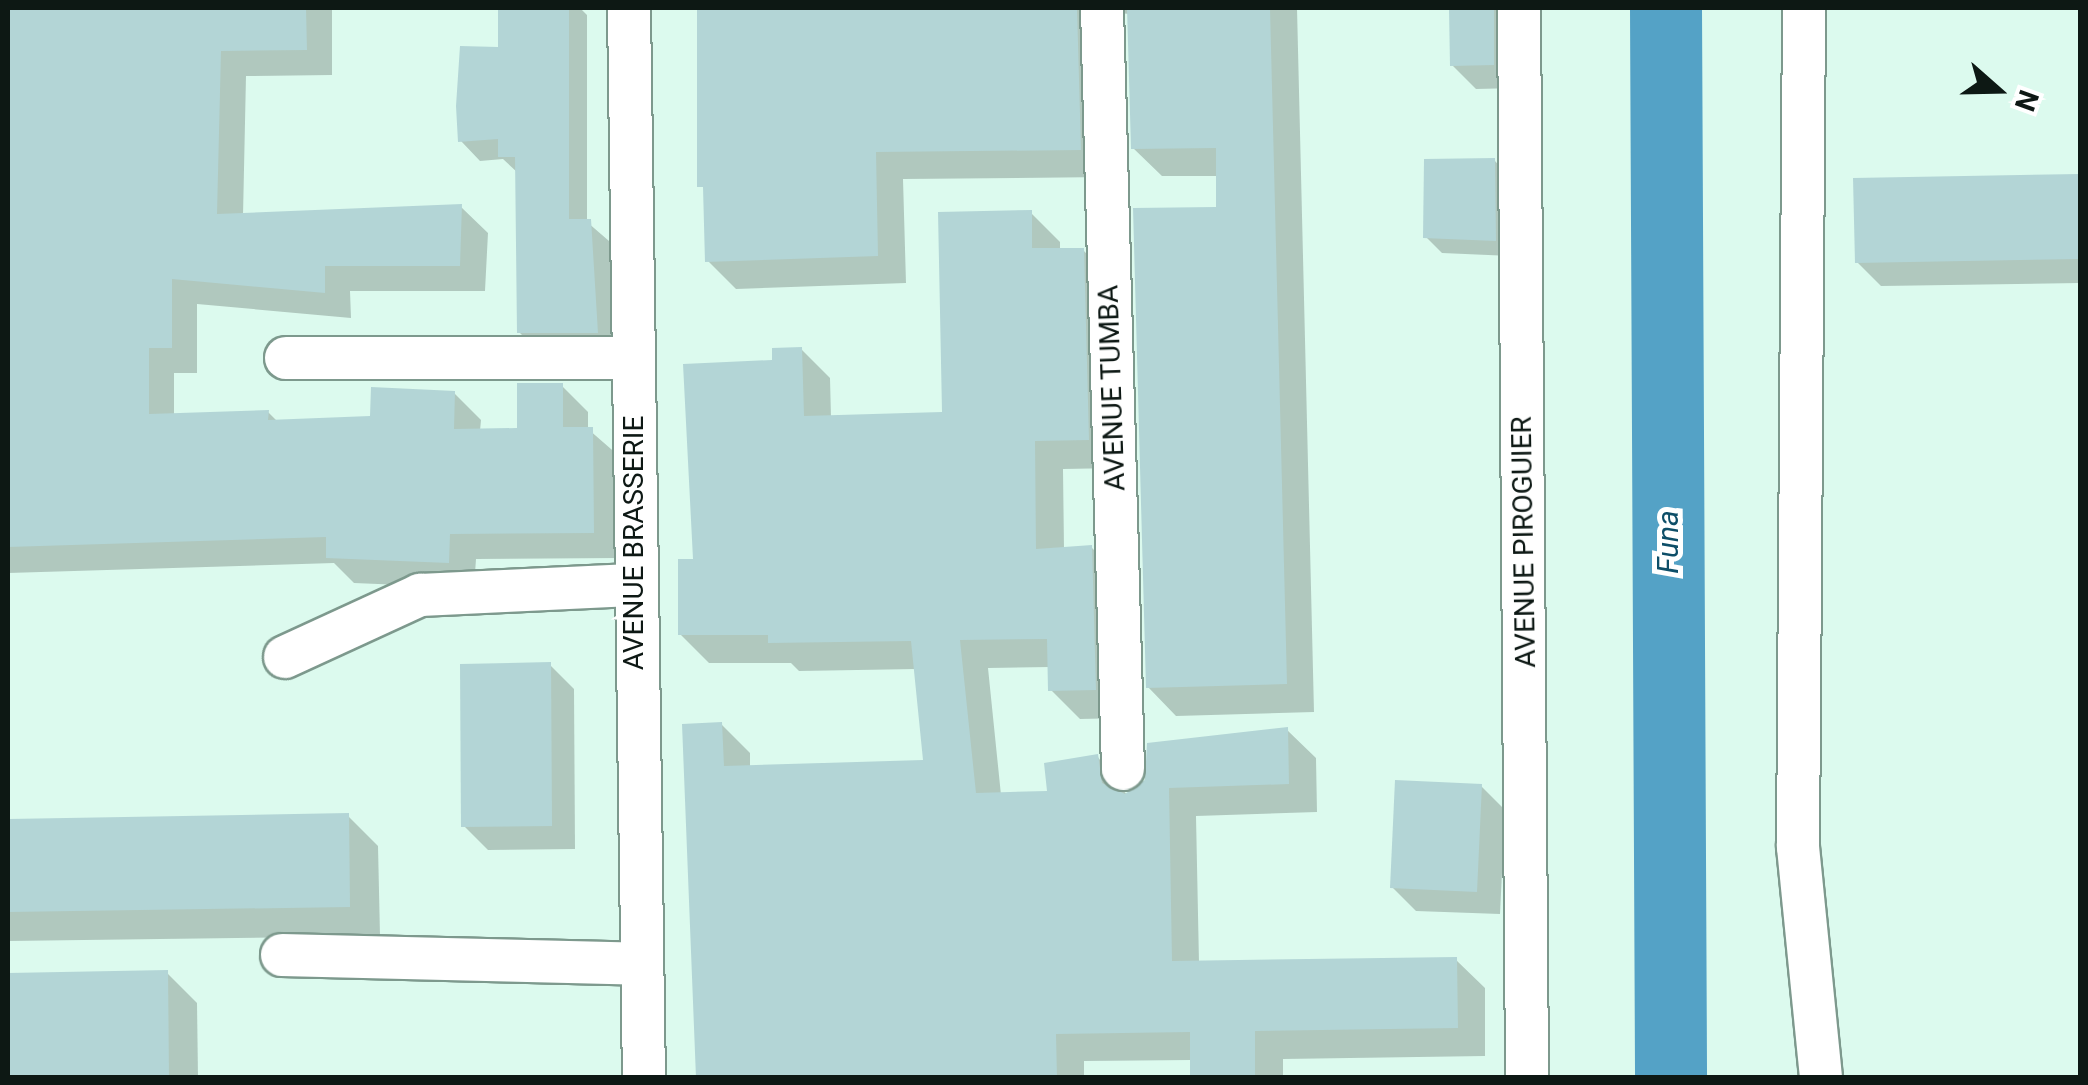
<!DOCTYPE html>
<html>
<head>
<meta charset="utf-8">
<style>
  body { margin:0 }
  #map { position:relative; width:2088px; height:1085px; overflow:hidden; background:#dcfaee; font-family:Roboto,sans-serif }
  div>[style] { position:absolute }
  .shadow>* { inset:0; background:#0003 }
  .river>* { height:72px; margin:-36px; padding:0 36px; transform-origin:36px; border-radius:36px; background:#54a2c6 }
  .building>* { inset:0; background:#b3d5d6 }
  .roads { filter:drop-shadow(2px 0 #7d998d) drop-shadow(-2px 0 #7d998d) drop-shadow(0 2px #7d998d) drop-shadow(0 -2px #7d998d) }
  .minor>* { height:42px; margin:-21px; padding:0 21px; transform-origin:21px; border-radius:21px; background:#fff }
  span { translate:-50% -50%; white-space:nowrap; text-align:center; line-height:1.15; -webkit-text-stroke:10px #fff; paint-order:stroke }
  .street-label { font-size:28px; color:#0d1814 }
  .water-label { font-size:30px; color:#0d4e68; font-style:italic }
  .frame { position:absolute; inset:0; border:10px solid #0d1814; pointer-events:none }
  .north { position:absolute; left:1948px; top:40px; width:100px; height:100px; -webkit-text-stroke:8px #fff; paint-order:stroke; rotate:110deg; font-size:28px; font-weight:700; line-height:40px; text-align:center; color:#0d1814 }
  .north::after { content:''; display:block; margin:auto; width:35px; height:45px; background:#0d1814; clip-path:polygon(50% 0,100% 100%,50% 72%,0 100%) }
</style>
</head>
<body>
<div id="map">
  <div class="shadow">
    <i style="clip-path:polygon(8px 8px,41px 8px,51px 104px,63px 103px,66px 8px,332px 8px,332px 75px,246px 76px,243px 216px,461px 207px,488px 233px,485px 291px,350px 291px,351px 318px,197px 304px,197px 373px,174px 373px,174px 415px,268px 412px,278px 422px,372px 418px,454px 393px,481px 420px,480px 431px,520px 430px,562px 386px,588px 412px,588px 429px,619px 456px,619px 558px,476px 559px,474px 588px,354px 583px,334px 563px,8px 573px)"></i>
    <i style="clip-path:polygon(501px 8px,580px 8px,587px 15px,587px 222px,609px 241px,616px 351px,538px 351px,519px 332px,518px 173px,503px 159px,480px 161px,461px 141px,501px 50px)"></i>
    <i style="clip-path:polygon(699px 8px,1297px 8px,1314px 712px,1176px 716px,1148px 687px,1219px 209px,1219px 176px,1162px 176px,1133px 148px,1130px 14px,1118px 13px,1108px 177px,903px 179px,906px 283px,736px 289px,708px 261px)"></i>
    <i style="clip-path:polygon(1452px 8px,1519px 8px,1517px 88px,1476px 89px,1452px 65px)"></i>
    <i style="clip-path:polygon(1494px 160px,1510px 177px,1511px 256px,1442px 253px,1426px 237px)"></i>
    <i style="clip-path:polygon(2080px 176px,2080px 283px,1881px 286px,1857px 262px,1856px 180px)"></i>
    <i style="clip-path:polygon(1031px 213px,1060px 242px,1060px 250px,1083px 250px,1111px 279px,1117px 468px,1063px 469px,1064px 549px,1091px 547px,1120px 576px,1124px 718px,1080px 719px,1051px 690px,1050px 667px,988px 668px,1001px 795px,1050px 794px,1097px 756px,1127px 795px,1287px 730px,1316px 758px,1317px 812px,1196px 816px,1199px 963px,1456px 960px,1485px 988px,1485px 1056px,1283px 1059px,1283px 1078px,1192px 1078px,1192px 1060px,1084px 1061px,1084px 1078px,697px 1078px,721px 724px,750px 753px,750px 768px,926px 763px,916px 669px,799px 671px,791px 663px,709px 663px,680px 634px,695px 561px,775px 362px,802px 350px,830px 378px,831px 418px,945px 415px)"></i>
    <i style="clip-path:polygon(550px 665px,574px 689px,575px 849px,488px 850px,464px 826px)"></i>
    <i style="clip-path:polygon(1481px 786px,1505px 810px,1500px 914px,1416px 911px,1392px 887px)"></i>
    <i style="clip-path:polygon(348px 816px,378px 846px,380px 936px,8px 941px,8px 821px)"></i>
    <i style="clip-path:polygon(167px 973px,197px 1003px,198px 1078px,8px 1078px,8px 976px)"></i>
  </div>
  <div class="river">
    <i style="left:1666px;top:8px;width:1070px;rotate:89.73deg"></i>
  </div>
  <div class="building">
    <i style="clip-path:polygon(8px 8px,306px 8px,307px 50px,221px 51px,217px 214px,462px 204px,460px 266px,325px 266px,325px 293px,172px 279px,172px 348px,149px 348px,149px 414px,269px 410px,268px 420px,370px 416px,371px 387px,455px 391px,454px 429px,517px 428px,517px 383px,563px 383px,563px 427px,593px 427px,594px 533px,450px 534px,449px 563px,326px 558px,326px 537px,8px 547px)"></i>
    <i style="clip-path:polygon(498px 8px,569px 8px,569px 219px,591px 219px,598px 333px,517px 333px,515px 157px,498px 157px,498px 139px,458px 142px,456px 106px,460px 46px,498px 47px)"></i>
    <i style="clip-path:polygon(697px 8px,1077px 8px,1081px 150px,876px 152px,878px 256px,705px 262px,703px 187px,697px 187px)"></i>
    <i style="clip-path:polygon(1127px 8px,1270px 8px,1287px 684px,1146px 688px,1133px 208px,1216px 207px,1216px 148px,1131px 149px)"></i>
    <i style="clip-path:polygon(1449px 8px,1494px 8px,1494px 65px,1450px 66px)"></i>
    <i style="clip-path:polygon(1495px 158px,1496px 241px,1423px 238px,1424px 159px)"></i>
    <i style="clip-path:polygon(2080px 174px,2080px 259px,1855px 263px,1853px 178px)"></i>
    <i style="clip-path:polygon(1032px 210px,1032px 248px,1084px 248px,1089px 440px,1035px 441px,1036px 549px,1092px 545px,1096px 690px,1048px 691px,1047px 639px,960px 640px,976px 793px,1047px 791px,1044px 763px,1098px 754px,1102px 783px,1125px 794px,1145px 780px,1147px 743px,1288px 727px,1289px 784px,1169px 788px,1172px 961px,1457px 957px,1458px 1028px,1255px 1031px,1255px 1078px,1190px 1078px,1190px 1032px,1056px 1034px,1057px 1078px,696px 1078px,682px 724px,722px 722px,724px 766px,923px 760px,911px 641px,768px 643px,768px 635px,678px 635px,678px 559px,693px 559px,683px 364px,772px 360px,772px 348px,802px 347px,804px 416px,942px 412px,938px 212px)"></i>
    <i style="clip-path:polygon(551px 662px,552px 826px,461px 827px,460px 664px)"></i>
    <i style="clip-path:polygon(1395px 780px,1482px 784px,1477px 892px,1390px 888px)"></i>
    <i style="clip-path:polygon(349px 813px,350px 907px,8px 912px,8px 819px)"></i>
    <i style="clip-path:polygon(168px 970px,169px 1078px,8px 1078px,8px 973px)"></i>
  </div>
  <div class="roads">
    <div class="minor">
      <i style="left:629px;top:8px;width:1070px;rotate:89.2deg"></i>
      <i style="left:1102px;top:8px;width:761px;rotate:88.42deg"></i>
      <i style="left:1519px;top:8px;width:1070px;rotate:89.57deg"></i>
      <i style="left:1804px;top:8px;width:839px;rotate:90.41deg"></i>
      <i style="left:1798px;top:847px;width:232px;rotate:84.3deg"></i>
      <i style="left:286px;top:358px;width:347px"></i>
      <i style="left:285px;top:657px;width:149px;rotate:-24.7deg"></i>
      <i style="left:420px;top:595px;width:212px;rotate:-2.7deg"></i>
      <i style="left:282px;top:955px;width:358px;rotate:1.4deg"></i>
    </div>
  </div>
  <div class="street-label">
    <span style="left:1112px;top:388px;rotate:-92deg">AVENUE TUMBA</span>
    <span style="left:1524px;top:542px;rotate:-91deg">AVENUE PIROGUIER</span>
    <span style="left:634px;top:543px;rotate:-90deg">AVENUE BRASSERIE</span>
  </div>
  <div class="water-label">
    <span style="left:1668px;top:542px;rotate:-90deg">Funa</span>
  </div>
  <div class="frame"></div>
  <div class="north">N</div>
</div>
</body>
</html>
